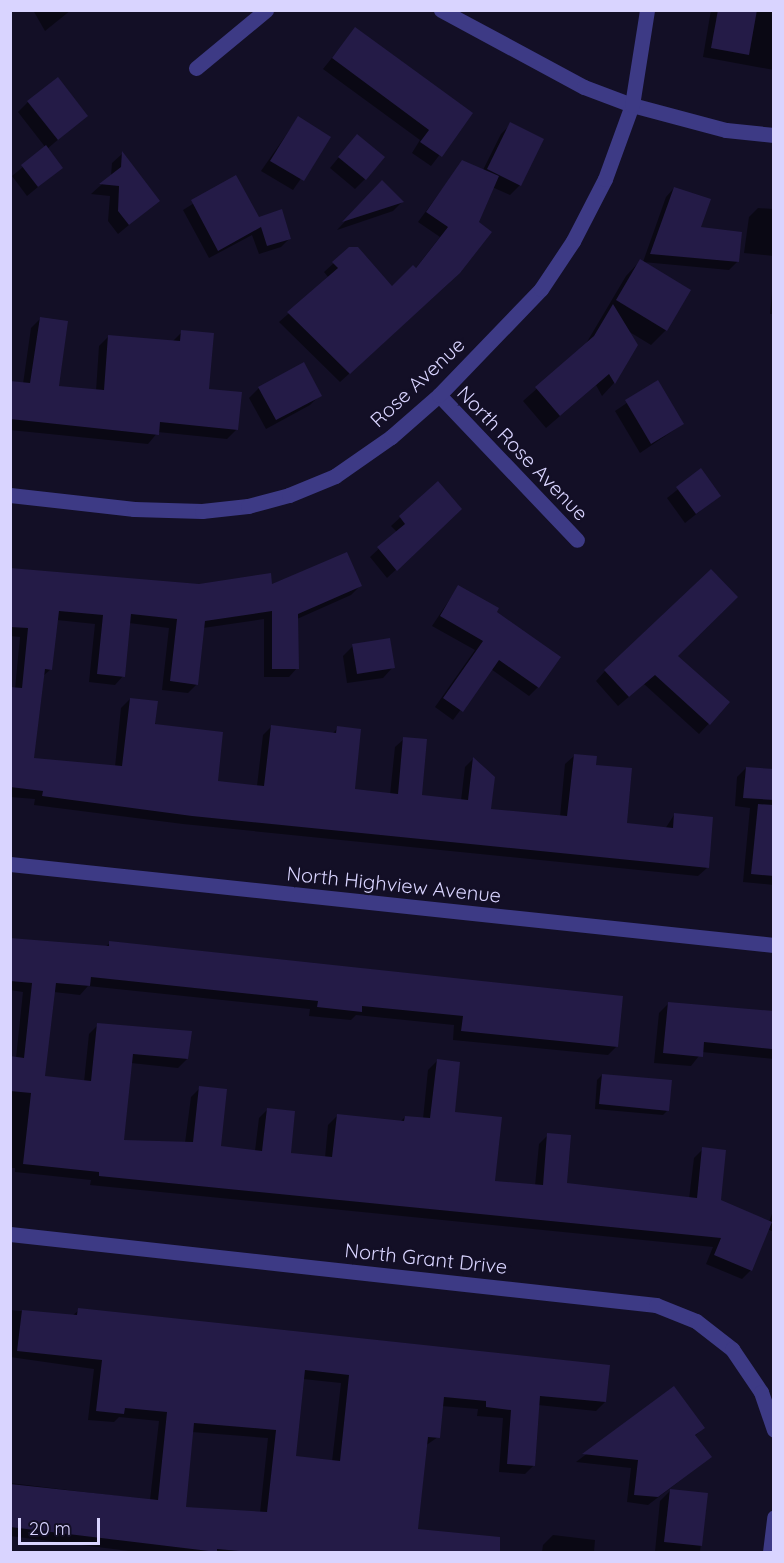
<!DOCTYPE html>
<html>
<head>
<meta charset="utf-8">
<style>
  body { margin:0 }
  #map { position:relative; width:784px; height:1563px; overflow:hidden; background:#130f26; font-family:Quicksand,sans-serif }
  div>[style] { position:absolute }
  .shadow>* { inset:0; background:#0007 }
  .building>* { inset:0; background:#241b47 }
  .minor>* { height:15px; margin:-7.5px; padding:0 7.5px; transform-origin:7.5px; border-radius:7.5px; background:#3d3a85 }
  span { translate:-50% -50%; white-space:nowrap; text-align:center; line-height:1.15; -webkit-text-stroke:4.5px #130f26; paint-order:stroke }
  .street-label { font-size:20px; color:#d9d4ff }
  .frame { position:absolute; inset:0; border:12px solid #d9d4ff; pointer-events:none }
  .scale { position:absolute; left:18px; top:1518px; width:82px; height:27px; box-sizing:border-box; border:3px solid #d9d4ff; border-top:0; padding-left:8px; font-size:18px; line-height:21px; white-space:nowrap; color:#d9d4ff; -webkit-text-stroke:4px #130f26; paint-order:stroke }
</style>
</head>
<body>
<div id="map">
  <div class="shadow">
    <i style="clip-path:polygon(33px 10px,71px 10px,45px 31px)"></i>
    <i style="clip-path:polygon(711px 10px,774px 10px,774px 70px,703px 57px)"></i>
    <i style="clip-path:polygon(355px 29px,471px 114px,431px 166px,412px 153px,420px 140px,323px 69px)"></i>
    <i style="clip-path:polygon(28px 102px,86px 116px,47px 149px,61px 168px,27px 196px,12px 176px,46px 148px,18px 112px)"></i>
    <i style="clip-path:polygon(298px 118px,329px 138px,293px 190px,261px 171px)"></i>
    <i style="clip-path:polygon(511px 124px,520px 185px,510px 195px,492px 187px,449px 283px,340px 382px,279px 322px,329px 278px,324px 272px,334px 263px,392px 288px,415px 269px,440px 237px,418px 222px,463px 161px,483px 170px,501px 134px)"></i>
    <i style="clip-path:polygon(348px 146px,365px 179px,355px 189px,330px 168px)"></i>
    <i style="clip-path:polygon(122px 154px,158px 201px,118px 234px,108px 221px,110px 196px,91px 194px,111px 176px,112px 163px)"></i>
    <i style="clip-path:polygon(236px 177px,258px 218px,290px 238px,281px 247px,259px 254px,252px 235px,209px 258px,183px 210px)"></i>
    <i style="clip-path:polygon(382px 182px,402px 202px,393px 211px,337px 230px)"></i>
    <i style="clip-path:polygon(674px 188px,699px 229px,738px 261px,729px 270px,643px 262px,666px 197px)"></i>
    <i style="clip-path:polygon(758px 208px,774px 209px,774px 256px,744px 253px,749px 217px)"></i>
    <i style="clip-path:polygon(640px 261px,666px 330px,651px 345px,628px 331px,636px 345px,614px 383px,602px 396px,596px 385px,546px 428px,523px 401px,584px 347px,626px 276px)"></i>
    <i style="clip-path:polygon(774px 271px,774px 314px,770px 314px)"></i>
    <i style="clip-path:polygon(41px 318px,57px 387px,96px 391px,99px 346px,109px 336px,172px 342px,182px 332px,207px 390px,237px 429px,227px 439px,158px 432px,148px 444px,10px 430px,10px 383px,23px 384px,31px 328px)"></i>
    <i style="clip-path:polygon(658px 382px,683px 424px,640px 453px,615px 411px)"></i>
    <i style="clip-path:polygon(259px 388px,320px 395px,310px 405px,266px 429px,249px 398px)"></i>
    <i style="clip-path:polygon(701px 471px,719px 496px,685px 523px,667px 498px)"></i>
    <i style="clip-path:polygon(438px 483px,452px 517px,387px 578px,370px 557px,397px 532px,391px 526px)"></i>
    <i style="clip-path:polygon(10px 569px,199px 585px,360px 586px,351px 595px,297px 619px,297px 668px,289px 677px,264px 677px,264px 619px,203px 628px,197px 684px,188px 693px,162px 690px,169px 628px,129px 623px,123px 676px,115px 685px,89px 682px,95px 624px,57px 620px,51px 669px,42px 677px,32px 759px,115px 767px,121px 708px,130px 699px,216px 782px,257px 786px,263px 735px,272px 726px,332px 734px,338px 728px,354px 791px,390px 795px,395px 747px,404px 739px,420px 797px,461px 801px,465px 767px,473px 759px,490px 810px,560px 817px,565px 764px,574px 756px,595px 766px,625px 825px,665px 829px,674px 815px,707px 868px,698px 876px,183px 824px,34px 805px,35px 799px,10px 797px,10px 690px,15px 689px,20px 637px,10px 636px)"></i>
    <i style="clip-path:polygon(458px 587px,495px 612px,538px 687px,529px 696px,491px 669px,453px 720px,435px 707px,475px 650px,432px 626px)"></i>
    <i style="clip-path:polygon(353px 646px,393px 667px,383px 678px,347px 683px,343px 656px)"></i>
    <i style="clip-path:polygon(676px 656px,728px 703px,699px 734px,644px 684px,618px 706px,596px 681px,605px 671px)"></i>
    <i style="clip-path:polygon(746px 768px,774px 771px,774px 885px,743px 882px,750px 808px,735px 806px,737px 777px)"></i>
    <i style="clip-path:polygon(10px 940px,105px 947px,110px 943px,617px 1046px,608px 1055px,453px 1040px,454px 1025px,356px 1015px,351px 1020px,309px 1016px,310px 1009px,88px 986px,80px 995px,54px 992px,43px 1078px,84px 1082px,89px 1034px,98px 1025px,187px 1059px,178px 1068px,131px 1063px,122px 1141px,185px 1143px,191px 1097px,200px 1088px,220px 1148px,255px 1151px,259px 1118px,268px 1109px,289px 1154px,325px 1158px,328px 1125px,337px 1116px,400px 1122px,405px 1117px,423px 1119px,428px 1070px,437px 1061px,453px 1113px,493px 1182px,535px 1186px,539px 1144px,548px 1135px,565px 1184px,689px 1199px,694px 1158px,703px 1149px,719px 1201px,769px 1222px,774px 1208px,774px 1232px,767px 1229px,751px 1270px,742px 1279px,706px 1264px,713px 1247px,90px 1185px,91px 1180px,15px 1172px,15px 1168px,10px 1168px,10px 1058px,16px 1058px,23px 992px,10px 990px)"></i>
    <i style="clip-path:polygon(669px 1003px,774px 1013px,774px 1059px,702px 1052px,691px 1066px,654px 1063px,659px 1013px)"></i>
    <i style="clip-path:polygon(602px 1075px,667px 1111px,663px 1115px,595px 1109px,597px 1080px)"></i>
    <i style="clip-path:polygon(evenodd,10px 1310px,72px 1316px,79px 1310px,605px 1402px,596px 1411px,538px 1405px,534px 1465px,525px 1474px,499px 1472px,503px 1418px,477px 1416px,478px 1409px,441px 1406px,438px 1437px,425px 1446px,416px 1530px,499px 1539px,497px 1552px,137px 1552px,10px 1536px,10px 1483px,150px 1500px,159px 1421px,119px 1417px,114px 1422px,88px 1420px,94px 1369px,10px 1357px,10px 1310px,303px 1379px,341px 1383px,332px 1462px,294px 1457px,303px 1379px,10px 1310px,192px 1432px,268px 1438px,260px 1513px,184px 1508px,192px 1432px)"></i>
    <i style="clip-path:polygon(673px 1388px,703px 1428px,695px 1436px,702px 1464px,648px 1505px,627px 1502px,631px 1468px,576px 1462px)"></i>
    <i style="clip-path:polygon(671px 1490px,706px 1495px,700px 1552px,655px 1552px,660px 1501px)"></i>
    <i style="clip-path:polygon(553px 1535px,595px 1540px,594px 1552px,542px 1552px,543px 1545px)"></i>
  </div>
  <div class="building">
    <i style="clip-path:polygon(718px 10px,757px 10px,749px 55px,711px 48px)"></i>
    <i style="clip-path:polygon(355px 27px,473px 113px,442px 157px,420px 142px,429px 130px,332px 58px)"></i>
    <i style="clip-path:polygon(58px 77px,88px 116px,58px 140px,27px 101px)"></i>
    <i style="clip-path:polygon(298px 116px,331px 137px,304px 181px,270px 161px)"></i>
    <i style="clip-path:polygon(510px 122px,544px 139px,521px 186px,487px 169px)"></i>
    <i style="clip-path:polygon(357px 134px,385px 157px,366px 180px,338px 157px)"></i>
    <i style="clip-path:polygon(46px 145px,63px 168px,38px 187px,21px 165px)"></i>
    <i style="clip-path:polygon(122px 151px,160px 201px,129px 225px,118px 211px,119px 186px,99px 184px,121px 167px)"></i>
    <i style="clip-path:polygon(462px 160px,499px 176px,479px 222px,492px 232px,460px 273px,350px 374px,287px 312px,338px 268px,332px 262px,349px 247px,358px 247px,392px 286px,413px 265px,416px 268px,448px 227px,426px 212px)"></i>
    <i style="clip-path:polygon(236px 175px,259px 217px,282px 209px,291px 239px,267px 246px,261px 227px,218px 251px,191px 200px)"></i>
    <i style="clip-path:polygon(382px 180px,404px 202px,342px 222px)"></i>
    <i style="clip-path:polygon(674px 187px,711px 199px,701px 227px,742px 232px,739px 262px,650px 254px)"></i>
    <i style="clip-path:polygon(640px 259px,691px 290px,667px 331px,616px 300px)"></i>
    <i style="clip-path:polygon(613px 304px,638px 345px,615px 384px,609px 374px,560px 416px,535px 387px,594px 336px)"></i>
    <i style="clip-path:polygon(40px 317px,68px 321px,59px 386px,104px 390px,108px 335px,180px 341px,181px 330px,214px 333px,209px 389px,242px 392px,238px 430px,160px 422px,159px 435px,10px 419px,10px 381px,30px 383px)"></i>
    <i style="clip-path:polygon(304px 362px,322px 396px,276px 420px,258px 387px)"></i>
    <i style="clip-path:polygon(658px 380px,684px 424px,651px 444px,625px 400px)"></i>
    <i style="clip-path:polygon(701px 468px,721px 496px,696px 514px,676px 487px)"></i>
    <i style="clip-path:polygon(438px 481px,462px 509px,397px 571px,377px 547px,405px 524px,399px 516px)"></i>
    <i style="clip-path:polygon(347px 552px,362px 586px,298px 614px,299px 669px,272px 669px,272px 611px,205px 621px,198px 685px,170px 681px,177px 619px,131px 614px,125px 677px,97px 674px,103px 615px,59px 611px,52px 670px,45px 669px,34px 758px,122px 766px,130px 698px,158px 701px,155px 724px,223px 732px,218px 781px,264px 786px,271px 725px,336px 733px,337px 726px,361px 729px,355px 789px,398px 794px,403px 737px,427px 739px,422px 795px,468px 800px,473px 757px,495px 777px,491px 809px,567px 816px,574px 754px,597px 756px,596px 765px,632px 768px,627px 823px,673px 828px,674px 813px,713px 817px,709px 868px,192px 816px,42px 796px,43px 791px,10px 787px,10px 687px,22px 688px,28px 628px,10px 627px,10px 568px,199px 584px,271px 573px,272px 584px)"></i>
    <i style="clip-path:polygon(711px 569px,738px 597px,678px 656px,730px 702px,710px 725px,655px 675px,629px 697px,604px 670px)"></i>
    <i style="clip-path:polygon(458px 585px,499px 608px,497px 612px,561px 657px,539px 688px,499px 660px,463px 712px,443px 698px,483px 641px,440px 616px)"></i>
    <i style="clip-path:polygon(390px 638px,395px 668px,357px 674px,352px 644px)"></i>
    <i style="clip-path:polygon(746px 767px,774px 769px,774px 800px,743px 798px)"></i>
    <i style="clip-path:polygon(758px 804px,774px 805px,774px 876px,751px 874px)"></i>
    <i style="clip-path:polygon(10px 938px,109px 946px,109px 941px,623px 996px,618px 1047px,461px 1031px,463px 1016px,362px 1006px,362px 1012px,317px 1007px,318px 1001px,91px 977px,90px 986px,56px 983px,45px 1076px,91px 1081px,97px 1023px,192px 1031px,188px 1059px,133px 1054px,124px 1140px,193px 1142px,199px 1086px,227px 1089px,221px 1146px,262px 1151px,267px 1108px,295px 1111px,291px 1153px,332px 1157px,337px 1114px,404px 1121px,405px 1116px,430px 1118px,437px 1059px,460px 1062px,455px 1112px,502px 1117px,495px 1181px,543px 1185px,547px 1133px,571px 1135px,567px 1183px,697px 1198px,702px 1147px,726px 1150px,721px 1200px,772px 1222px,752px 1271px,714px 1255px,721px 1238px,99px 1176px,99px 1172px,23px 1164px,31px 1093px,10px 1091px,10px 1056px,24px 1058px,32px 983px,10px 981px)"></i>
    <i style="clip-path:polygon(668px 1002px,774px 1011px,772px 1049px,704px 1042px,703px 1057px,663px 1053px)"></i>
    <i style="clip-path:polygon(602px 1074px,672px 1080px,669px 1111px,599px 1104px)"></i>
    <i style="clip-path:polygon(evenodd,78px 1308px,610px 1365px,606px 1402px,540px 1396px,535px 1466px,507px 1464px,511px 1410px,486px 1407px,486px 1401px,444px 1397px,440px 1438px,428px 1437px,418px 1529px,500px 1537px,500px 1552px,250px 1552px,217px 1549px,217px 1552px,10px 1527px,10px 1484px,158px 1500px,167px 1412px,125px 1408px,124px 1414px,96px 1411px,102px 1360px,17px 1351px,22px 1310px,77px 1315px,78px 1308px,305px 1370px,349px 1375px,340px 1461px,296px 1456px,305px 1370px,78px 1308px,194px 1423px,276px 1430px,267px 1512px,186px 1507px,194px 1423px)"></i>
    <i style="clip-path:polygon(674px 1386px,705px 1428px,695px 1435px,712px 1457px,658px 1497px,634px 1495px,638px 1460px,582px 1454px)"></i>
    <i style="clip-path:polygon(670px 1489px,708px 1493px,702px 1546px,664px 1542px)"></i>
  </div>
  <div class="minor">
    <i style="left:441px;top:10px;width:162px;rotate:28.3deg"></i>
    <i style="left:584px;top:87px;width:51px;rotate:20.6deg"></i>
    <i style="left:632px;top:105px;width:97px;rotate:14.9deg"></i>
    <i style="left:726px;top:130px;width:48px;rotate:5.9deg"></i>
    <i style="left:196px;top:68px;width:91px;rotate:-39.6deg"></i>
    <i style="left:439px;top:395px;width:200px;rotate:46.4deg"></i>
    <i style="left:10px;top:495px;width:125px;rotate:6.4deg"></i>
    <i style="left:134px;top:509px;width:68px;rotate:1.7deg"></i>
    <i style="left:202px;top:511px;width:46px;rotate:-6.2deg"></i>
    <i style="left:248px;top:506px;width:42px;rotate:-15deg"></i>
    <i style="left:289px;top:495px;width:50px;rotate:-22.4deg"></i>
    <i style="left:335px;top:476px;width:68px;rotate:-34.9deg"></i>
    <i style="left:391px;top:437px;width:64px;rotate:-41.2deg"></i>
    <i style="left:439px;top:395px;width:147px;rotate:-46.1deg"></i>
    <i style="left:541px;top:289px;width:58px;rotate:-56.3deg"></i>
    <i style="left:573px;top:241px;width:70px;rotate:-62.7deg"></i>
    <i style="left:605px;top:179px;width:79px;rotate:-70deg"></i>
    <i style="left:632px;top:105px;width:96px;rotate:-81deg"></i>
    <i style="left:10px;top:864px;width:768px;rotate:6.05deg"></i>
    <i style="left:10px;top:1234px;width:650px;rotate:6.27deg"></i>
    <i style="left:656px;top:1305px;width:43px;rotate:21.8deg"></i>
    <i style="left:696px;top:1321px;width:46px;rotate:37.9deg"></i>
    <i style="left:732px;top:1349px;width:52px;rotate:56deg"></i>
    <i style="left:761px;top:1392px;width:40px;rotate:71.1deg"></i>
    <i style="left:770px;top:1552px;width:35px;rotate:-83deg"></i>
  </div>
  <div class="street-label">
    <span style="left:417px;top:382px;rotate:-43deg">Rose Avenue</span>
    <span style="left:523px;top:453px;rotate:46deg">North Rose Avenue</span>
    <span style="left:394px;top:884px;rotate:6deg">North Highview Avenue</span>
    <span style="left:426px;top:1258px;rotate:6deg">North Grant Drive</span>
  </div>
  <div class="frame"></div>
  <div class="scale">20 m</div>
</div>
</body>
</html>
